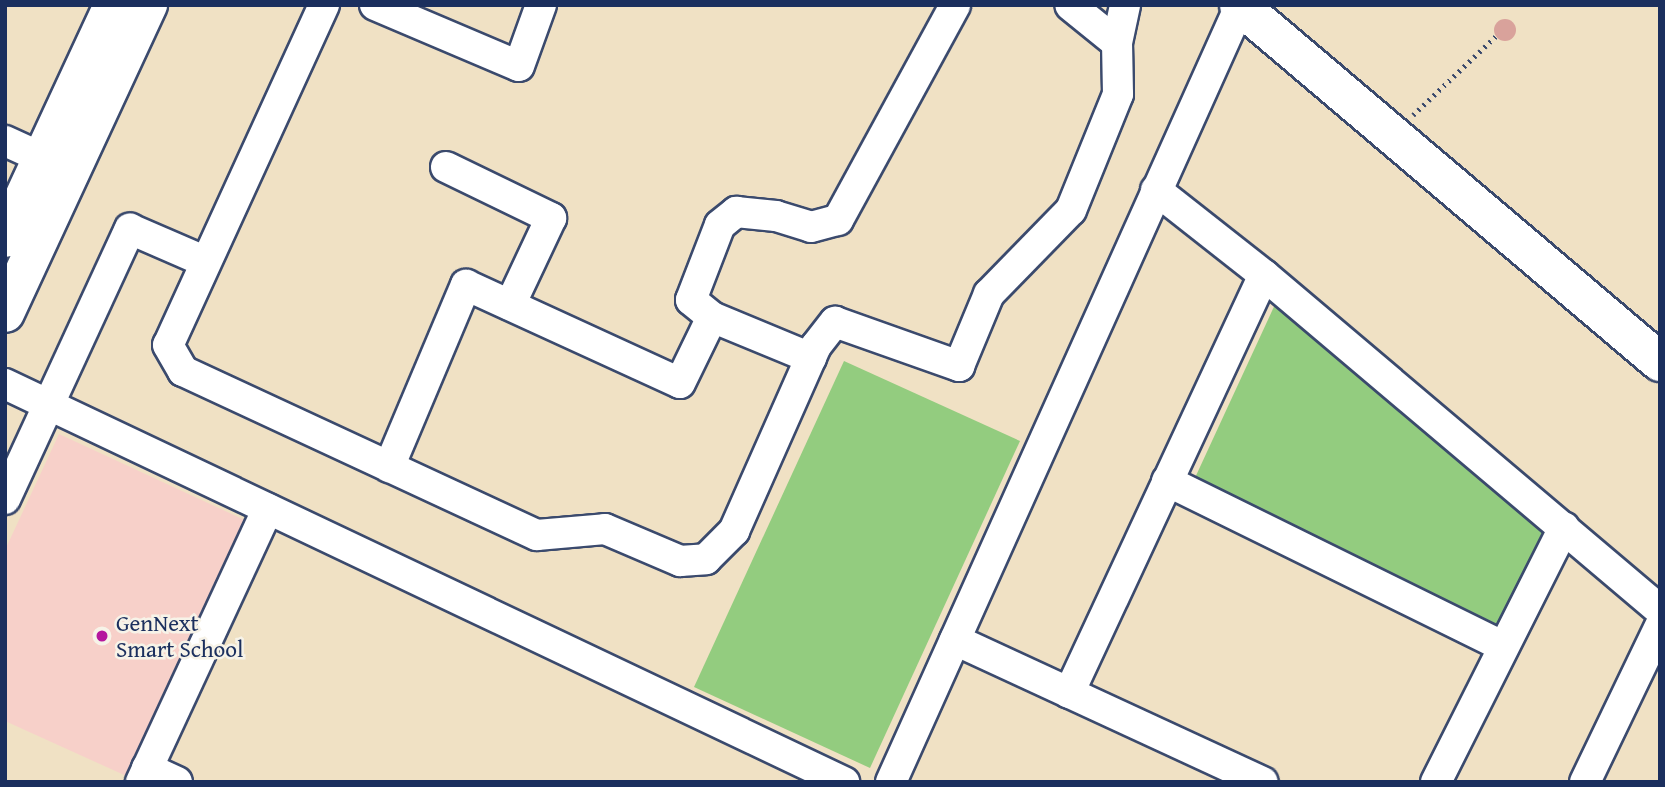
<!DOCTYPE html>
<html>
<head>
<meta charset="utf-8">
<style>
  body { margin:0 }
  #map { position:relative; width:1665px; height:787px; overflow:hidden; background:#f0e1c4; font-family:"Gentium Book Plus",serif }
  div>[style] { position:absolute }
  .built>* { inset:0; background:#f7d0c9 }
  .green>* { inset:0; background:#93cc7f }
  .building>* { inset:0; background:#d9a29b }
  .round { border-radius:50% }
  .path>* { height:4.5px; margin-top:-2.25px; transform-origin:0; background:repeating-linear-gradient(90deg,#3b4a6d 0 2px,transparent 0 7px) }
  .roads { filter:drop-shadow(2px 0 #3b4a6d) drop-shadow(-2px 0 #3b4a6d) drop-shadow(0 2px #3b4a6d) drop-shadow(0 -2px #3b4a6d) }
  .minor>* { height:30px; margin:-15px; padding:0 15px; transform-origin:15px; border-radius:15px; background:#fff }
  .tertiary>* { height:38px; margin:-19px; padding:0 19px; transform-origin:19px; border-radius:19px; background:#fff }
  .dots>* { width:19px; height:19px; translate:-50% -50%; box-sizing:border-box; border:4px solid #f7f3e8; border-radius:50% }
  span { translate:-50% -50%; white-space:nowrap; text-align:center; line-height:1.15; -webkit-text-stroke:5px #f7f3e8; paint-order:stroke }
  .poi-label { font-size:23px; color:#1b2f5e }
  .left { translate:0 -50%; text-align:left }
  .frame { position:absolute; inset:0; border:7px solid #1b2f5e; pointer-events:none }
</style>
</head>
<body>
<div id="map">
  <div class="built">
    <i style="clip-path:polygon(59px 434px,251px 523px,133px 779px,5px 721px,5px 550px)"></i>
  </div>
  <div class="green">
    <i style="clip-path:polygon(1278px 298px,1549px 527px,1497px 629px,1194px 480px)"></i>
    <i style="clip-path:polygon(844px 361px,1020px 441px,870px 768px,694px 687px)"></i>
  </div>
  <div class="building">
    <i class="round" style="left:1494px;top:19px;width:22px;height:22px"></i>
  </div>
  <div class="path">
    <i style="left:1413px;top:115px;width:115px;rotate:-43.6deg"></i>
  </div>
  <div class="roads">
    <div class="minor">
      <i style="left:324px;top:5px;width:374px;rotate:114.6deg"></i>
      <i style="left:168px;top:345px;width:30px;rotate:60deg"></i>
      <i style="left:183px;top:371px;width:390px;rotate:24.9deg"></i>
      <i style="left:537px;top:535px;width:68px;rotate:-5deg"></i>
      <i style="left:605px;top:529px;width:82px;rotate:23.1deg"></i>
      <i style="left:680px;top:561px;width:26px;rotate:-4deg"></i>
      <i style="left:706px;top:559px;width:40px;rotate:-45deg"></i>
      <i style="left:734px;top:531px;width:202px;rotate:-66.1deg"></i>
      <i style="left:816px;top:346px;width:31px;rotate:-52deg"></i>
      <i style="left:835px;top:322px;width:132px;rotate:19.5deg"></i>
      <i style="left:959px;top:366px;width:78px;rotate:-67.4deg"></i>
      <i style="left:989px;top:294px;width:117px;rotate:-45.7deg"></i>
      <i style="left:1071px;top:210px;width:125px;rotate:-67.9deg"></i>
      <i style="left:1118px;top:94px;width:51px;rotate:-91.1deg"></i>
      <i style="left:1117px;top:43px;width:60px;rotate:-141deg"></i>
      <i style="left:375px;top:5px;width:156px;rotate:23deg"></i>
      <i style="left:519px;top:66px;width:65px;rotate:-70.2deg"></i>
      <i style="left:1117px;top:43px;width:39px;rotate:-78deg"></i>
      <i style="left:5px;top:141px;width:63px;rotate:24.5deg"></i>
      <i style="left:446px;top:167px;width:117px;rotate:25.9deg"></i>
      <i style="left:551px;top:218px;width:96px;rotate:115.2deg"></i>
      <i style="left:1156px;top:190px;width:137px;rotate:38.2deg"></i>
      <i style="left:1264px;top:275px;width:519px;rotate:40.23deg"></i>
      <i style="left:811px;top:358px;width:107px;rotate:-157.5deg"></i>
      <i style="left:712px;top:317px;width:27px;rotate:-141deg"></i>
      <i style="left:691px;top:300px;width:80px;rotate:-68.9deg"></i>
      <i style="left:720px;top:225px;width:21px;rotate:-39deg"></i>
      <i style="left:736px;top:212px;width:40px;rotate:5.7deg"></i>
      <i style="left:776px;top:216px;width:37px;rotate:17deg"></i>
      <i style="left:811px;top:227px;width:28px;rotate:-15deg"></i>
      <i style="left:838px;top:220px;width:245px;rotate:-61.4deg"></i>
      <i style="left:5px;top:384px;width:929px;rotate:25.38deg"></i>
      <i style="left:389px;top:467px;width:198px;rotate:-67.1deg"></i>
      <i style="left:466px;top:285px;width:235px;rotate:24.6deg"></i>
      <i style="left:680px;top:383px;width:73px;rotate:-64.1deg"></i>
      <i style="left:1167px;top:481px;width:374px;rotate:26.2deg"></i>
      <i style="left:5px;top:499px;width:298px;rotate:-65.2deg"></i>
      <i style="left:130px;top:229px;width:81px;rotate:23.4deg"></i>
      <i style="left:955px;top:640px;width:339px;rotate:24.8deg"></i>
      <i style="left:1069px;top:693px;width:461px;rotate:-65deg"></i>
      <i style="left:147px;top:768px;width:33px;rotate:25deg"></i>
      <i style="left:141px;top:782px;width:301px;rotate:-65.1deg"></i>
      <i style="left:891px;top:782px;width:851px;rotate:-65.78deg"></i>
      <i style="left:1436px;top:782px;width:285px;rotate:-63.3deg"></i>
      <i style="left:1585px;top:782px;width:173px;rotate:-64.3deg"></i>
    </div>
    <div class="tertiary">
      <i style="left:1239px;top:5px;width:552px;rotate:40.3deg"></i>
      <i style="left:5px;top:238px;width:257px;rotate:-65.1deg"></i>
      <i style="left:5px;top:313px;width:340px;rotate:-65.1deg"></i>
    </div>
  </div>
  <div class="dots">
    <i style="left:102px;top:636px;background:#b5179e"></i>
  </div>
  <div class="poi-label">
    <span class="left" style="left:116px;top:636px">GenNext<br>Smart School</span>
  </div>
  <div class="frame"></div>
</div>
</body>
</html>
